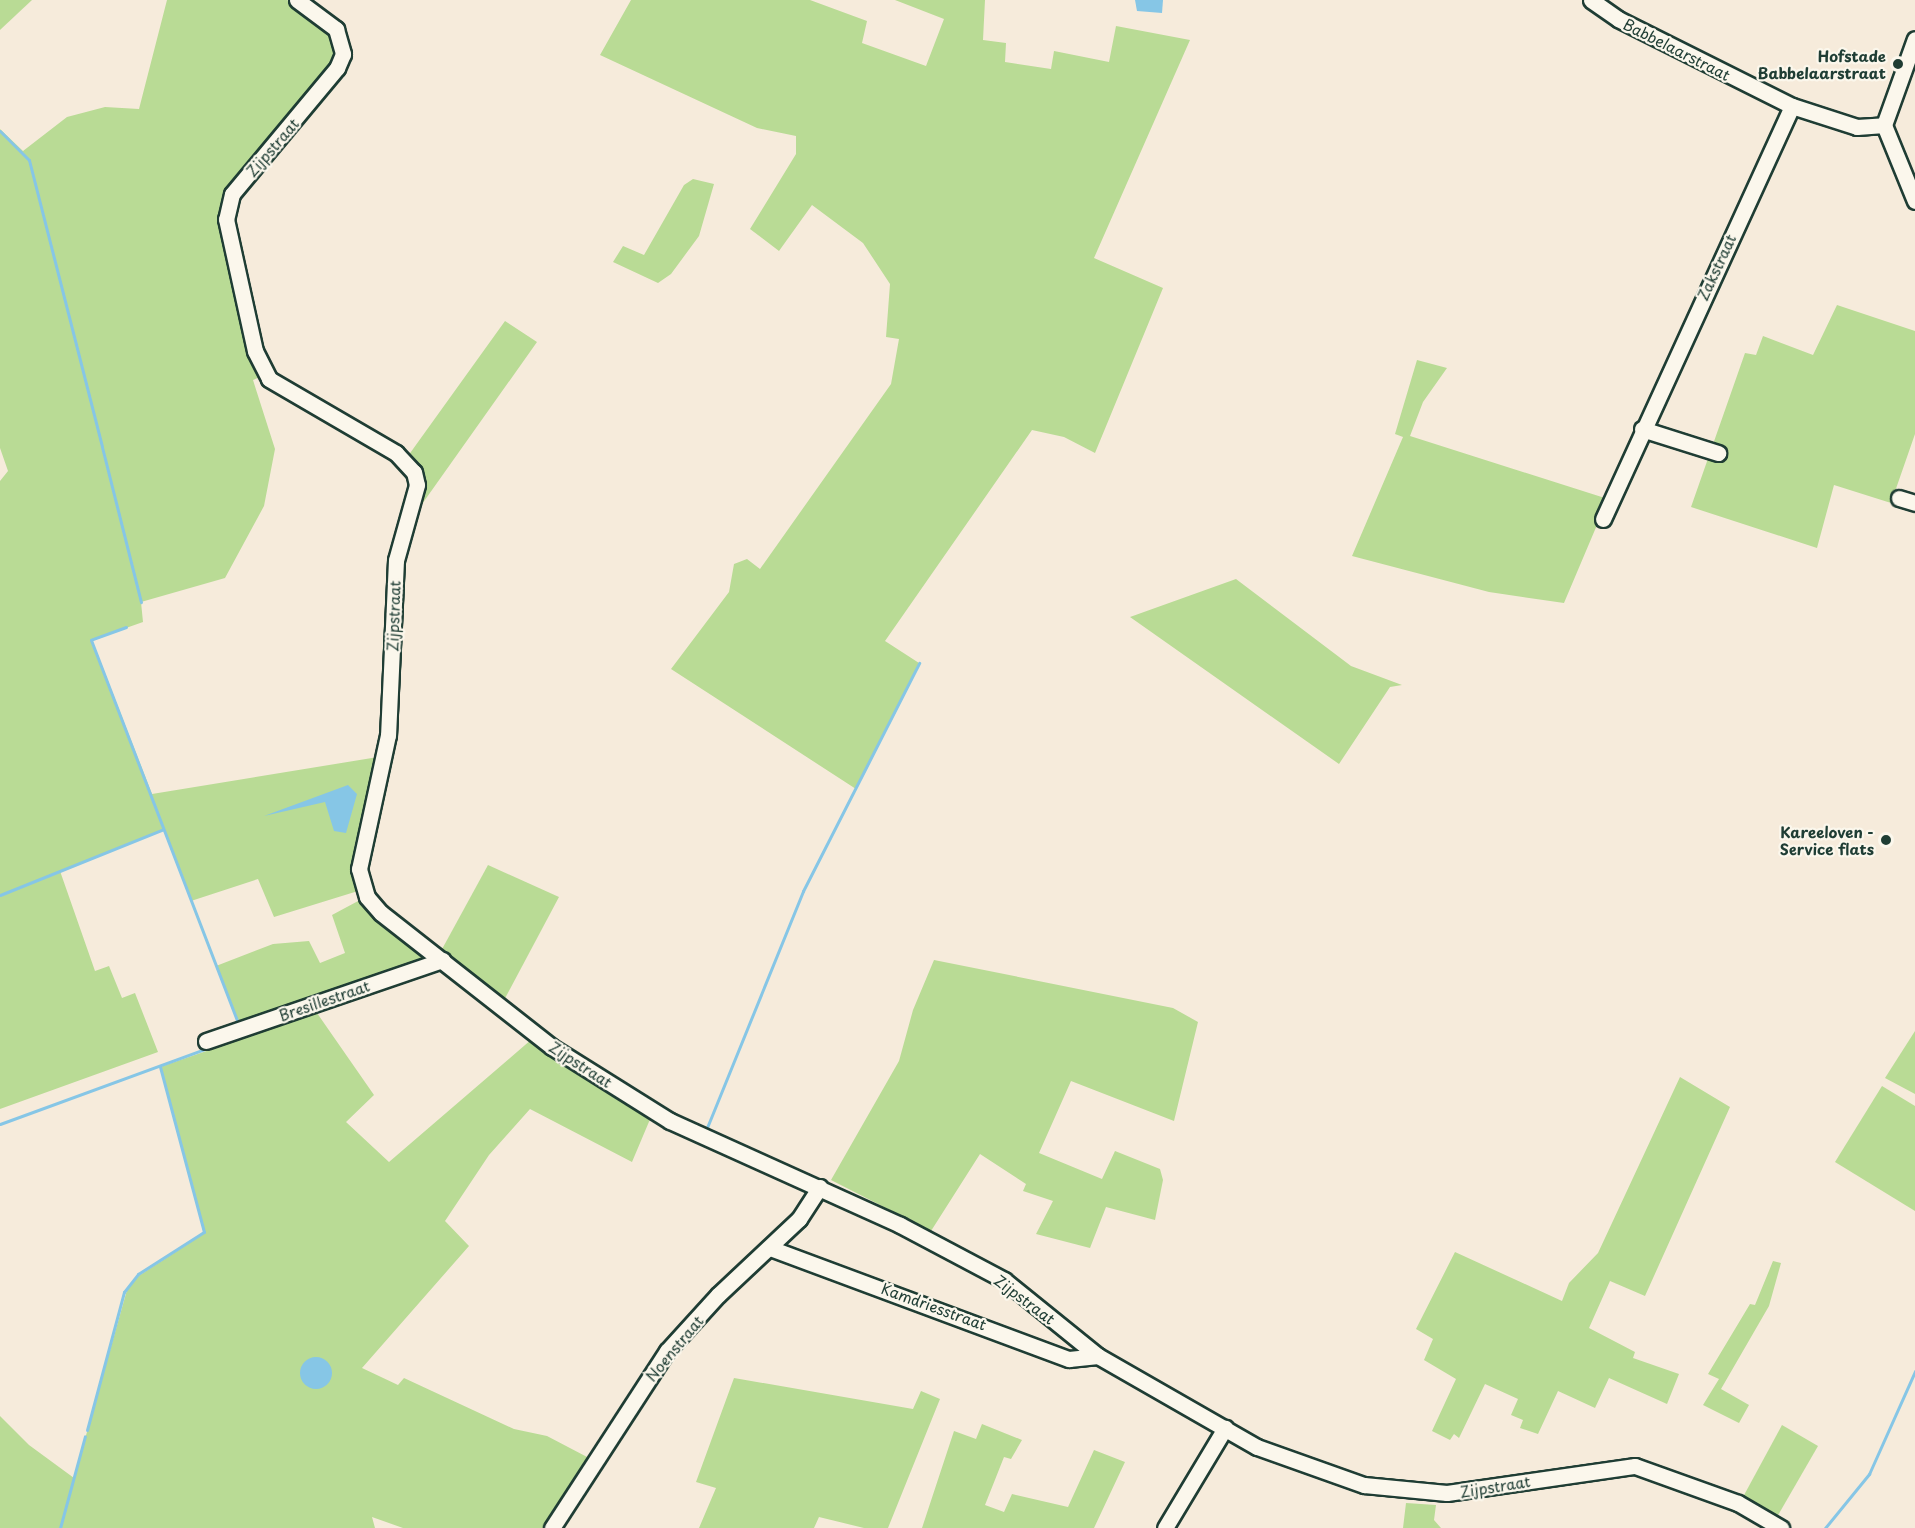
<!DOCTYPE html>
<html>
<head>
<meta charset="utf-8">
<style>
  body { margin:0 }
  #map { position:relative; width:1915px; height:1528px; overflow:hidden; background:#f6ebdb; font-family:"Playpen Sans",sans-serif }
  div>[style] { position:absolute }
  .green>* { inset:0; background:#b9db95 }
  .water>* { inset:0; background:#86c6e6 }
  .round { border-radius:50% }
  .stream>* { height:3px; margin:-1.5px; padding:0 1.5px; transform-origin:1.5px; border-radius:1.5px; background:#86c6e6 }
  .roads { filter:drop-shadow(2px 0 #1f3d34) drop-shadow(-2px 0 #1f3d34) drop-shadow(0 2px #1f3d34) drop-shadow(0 -2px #1f3d34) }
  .minor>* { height:15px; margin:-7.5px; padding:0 7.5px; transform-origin:7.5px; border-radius:7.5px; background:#fbf7ec }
  .dots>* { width:16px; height:16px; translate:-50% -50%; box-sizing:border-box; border:3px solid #fbf7ec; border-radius:50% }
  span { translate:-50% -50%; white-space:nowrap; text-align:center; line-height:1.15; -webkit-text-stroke:4.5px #fbf7ec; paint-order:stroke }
  .street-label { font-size:15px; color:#1f3d34 }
  .poi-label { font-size:15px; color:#1f3d34; font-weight:700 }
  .right { translate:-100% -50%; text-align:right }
</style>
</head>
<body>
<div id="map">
  <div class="green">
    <i style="clip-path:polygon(0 0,32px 0,0 30px)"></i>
    <i style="clip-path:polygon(167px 0,287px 0,329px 26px,337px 56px,224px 197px,260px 377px,253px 380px,275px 449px,264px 506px,225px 578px,141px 602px,143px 622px,92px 640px,152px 794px,378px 757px,354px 848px,358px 891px,274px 917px,258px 879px,191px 901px,164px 829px,60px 871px,95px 971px,109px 966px,122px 998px,135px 993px,158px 1052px,0 1109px,0 481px,8px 471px,0 448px,0 129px,23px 151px,67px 117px,105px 107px,139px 109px)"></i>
    <i style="clip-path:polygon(631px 0,810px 0,867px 21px,862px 43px,926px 66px,944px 19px,895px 0,985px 0,983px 40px,1006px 43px,1005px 62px,1051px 69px,1054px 51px,1109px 62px,1116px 26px,1190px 40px,1094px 258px,1163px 288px,1095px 453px,1064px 437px,1032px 430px,885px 641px,919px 663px,856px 789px,671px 669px,729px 592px,734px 564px,747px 559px,760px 569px,891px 384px,899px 339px,886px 337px,890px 284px,863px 243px,812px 205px,779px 251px,750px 229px,796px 154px,796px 136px,757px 128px,600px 55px)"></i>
    <i style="clip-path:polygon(693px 179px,714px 184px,699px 236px,671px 274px,658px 283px,613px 262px,623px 246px,644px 255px,684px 185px)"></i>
    <i style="clip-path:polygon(1837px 305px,1915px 331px,1915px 434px,1891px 503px,1834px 485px,1817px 548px,1691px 507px,1745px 353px,1756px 355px,1763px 336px,1813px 355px)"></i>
    <i style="clip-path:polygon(505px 321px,537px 342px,415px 514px,422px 487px,408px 456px)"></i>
    <i style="clip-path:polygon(1417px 360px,1447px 368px,1423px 402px,1410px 436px,1608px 499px,1564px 603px,1489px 592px,1352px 556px,1403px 437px,1395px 434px)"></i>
    <i style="clip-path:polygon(1236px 579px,1351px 666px,1402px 685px,1390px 687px,1339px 764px,1130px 617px)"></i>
    <i style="clip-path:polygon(488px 865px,559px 897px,503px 1002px,441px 951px)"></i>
    <i style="clip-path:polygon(360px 900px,424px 955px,421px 960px,238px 1023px,216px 966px,273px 944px,309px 941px,320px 963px,345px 953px,332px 915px)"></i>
    <i style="clip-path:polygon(934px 960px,1173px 1008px,1198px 1022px,1174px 1121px,1071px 1081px,1039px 1153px,1102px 1179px,1115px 1151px,1160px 1169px,1163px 1180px,1155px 1220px,1106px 1207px,1090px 1248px,1036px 1234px,1053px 1201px,1023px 1191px,1026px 1184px,980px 1154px,931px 1231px,831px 1180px,899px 1061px,913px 1010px)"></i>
    <i style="clip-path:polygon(317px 1013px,374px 1095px,346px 1122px,389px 1162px,532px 1039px,651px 1117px,632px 1162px,530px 1109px,489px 1155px,445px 1221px,469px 1246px,362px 1368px,398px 1385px,404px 1378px,514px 1429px,547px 1436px,589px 1458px,546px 1528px,403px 1528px,372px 1517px,375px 1528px,0 1528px,0 1416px,29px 1445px,74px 1478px,127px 1290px,137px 1277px,205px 1233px,160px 1067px)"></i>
    <i style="clip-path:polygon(1915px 1031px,1915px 1094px,1885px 1078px)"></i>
    <i style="clip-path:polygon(1680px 1077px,1730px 1107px,1645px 1296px,1610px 1281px,1589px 1328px,1635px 1352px,1633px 1358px,1679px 1374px,1667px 1404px,1609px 1378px,1595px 1408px,1558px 1391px,1538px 1434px,1520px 1428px,1523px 1420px,1511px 1415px,1518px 1399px,1485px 1384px,1459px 1438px,1454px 1434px,1450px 1440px,1432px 1431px,1456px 1379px,1424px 1360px,1433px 1339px,1416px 1329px,1455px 1252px,1562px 1301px,1569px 1283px,1598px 1253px)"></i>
    <i style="clip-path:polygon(1882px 1086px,1915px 1106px,1915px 1211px,1835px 1162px)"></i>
    <i style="clip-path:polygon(1773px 1261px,1781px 1263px,1769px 1306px,1721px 1389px,1749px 1405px,1739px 1423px,1703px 1405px,1719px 1379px,1708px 1374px,1750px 1304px,1755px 1305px)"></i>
    <i style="clip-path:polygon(734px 1378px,913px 1409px,921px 1391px,940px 1399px,888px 1528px,864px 1528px,819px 1517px,814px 1528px,699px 1528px,716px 1488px,696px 1482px)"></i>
    <i style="clip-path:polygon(982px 1424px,1022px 1440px,1011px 1459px,1004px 1457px,985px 1505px,1004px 1512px,1012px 1494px,1068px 1507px,1094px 1450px,1125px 1462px,1094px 1528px,922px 1528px,954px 1431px,976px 1439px)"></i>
    <i style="clip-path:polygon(1782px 1425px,1818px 1446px,1777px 1517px,1743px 1497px)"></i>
    <i style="clip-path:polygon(1406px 1503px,1436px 1505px,1434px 1520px,1441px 1528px,1403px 1528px)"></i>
  </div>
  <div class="water">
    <i style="clip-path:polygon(1135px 0,1163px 0,1162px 13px,1137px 11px)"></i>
    <i style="clip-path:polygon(348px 785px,357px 794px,346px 833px,334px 831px,325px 802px,264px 816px)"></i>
    <i class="round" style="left:300px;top:1357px;width:32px;height:32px"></i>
  </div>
  <div class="stream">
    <i style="left:0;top:131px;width:41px;rotate:45deg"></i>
    <i style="left:29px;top:160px;width:295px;rotate:75.7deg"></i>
    <i style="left:102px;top:447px;width:160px;rotate:75.9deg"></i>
    <i style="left:126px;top:627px;width:37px;rotate:160deg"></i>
    <i style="left:91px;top:640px;width:410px;rotate:69deg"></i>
    <i style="left:0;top:895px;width:175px;rotate:-21.9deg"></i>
    <i style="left:0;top:1124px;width:233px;rotate:-20.1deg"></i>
    <i style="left:706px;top:1130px;width:258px;rotate:-67.9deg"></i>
    <i style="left:803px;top:891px;width:256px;rotate:-63deg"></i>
    <i style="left:87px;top:1430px;width:143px;rotate:-75deg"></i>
    <i style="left:124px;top:1292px;width:23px;rotate:-52deg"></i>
    <i style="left:138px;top:1274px;width:78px;rotate:-32.5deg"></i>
    <i style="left:204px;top:1232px;width:171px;rotate:-104.9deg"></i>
    <i style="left:60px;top:1528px;width:95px;rotate:-74.8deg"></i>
    <i style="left:1825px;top:1528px;width:70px;rotate:-50.8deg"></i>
    <i style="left:1869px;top:1474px;width:113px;rotate:-65.9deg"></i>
  </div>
  <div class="roads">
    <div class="minor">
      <i style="left:297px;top:0;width:49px;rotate:36.6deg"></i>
      <i style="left:336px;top:29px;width:26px;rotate:74deg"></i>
      <i style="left:343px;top:54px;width:15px;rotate:113deg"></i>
      <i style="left:337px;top:68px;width:164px;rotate:129.8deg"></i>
      <i style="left:232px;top:194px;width:26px;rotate:103deg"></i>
      <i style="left:226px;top:219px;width:135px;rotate:77.6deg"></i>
      <i style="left:255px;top:351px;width:31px;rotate:63deg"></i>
      <i style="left:269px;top:379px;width:147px;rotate:30.2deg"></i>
      <i style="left:396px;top:453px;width:26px;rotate:47deg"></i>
      <i style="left:414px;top:472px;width:13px;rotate:77deg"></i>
      <i style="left:417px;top:485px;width:78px;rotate:105.6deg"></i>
      <i style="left:396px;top:560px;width:175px;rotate:92.6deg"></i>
      <i style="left:388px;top:735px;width:137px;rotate:102.2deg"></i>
      <i style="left:359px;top:869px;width:29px;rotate:74deg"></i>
      <i style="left:367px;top:897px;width:21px;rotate:49deg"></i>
      <i style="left:381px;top:913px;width:217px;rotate:38.1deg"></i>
      <i style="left:552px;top:1047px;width:139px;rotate:32.1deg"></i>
      <i style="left:670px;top:1121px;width:252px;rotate:24.3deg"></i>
      <i style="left:900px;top:1225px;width:118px;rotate:27.9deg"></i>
      <i style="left:1004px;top:1280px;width:121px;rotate:39deg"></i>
      <i style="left:1098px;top:1356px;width:183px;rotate:29.8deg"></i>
      <i style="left:1257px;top:1447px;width:114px;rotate:19.6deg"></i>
      <i style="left:1364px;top:1485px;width:83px;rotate:5.5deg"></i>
      <i style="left:1447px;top:1493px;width:190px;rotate:-8.2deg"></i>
      <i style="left:1635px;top:1466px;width:109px;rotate:19.8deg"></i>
      <i style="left:1738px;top:1503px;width:50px;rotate:30.2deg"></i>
      <i style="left:1591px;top:0;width:33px;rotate:35deg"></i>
      <i style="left:1618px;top:19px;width:195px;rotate:26.6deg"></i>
      <i style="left:1792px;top:106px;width:68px;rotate:17.9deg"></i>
      <i style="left:1857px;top:127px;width:27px;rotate:-4deg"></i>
      <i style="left:1884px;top:125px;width:91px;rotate:-70.2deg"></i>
      <i style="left:1884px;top:125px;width:82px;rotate:67.8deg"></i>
      <i style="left:1642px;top:429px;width:80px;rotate:17.5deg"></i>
      <i style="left:1899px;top:498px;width:17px;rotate:17deg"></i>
      <i style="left:1603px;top:519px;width:454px;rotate:-65.4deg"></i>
      <i style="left:206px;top:1041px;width:250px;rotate:-18.9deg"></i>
      <i style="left:770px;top:1248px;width:319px;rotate:20.4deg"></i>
      <i style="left:1069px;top:1359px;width:29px;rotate:-6deg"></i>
      <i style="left:552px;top:1528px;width:211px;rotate:-57deg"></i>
      <i style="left:667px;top:1351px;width:76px;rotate:-47.7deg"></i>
      <i style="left:718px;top:1295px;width:111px;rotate:-43.2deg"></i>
      <i style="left:799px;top:1219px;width:38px;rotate:-57deg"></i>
      <i style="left:1165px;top:1528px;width:117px;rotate:-59deg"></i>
    </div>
  </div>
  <div class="dots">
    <i style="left:1898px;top:64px;background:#1f3d34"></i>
    <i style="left:1886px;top:840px;background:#1f3d34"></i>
  </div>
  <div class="street-label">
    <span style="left:1677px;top:49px;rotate:27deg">Babbelaarstraat</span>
    <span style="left:272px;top:147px;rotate:-49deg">Zijpstraat</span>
    <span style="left:1716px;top:267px;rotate:-65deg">Zakstraat</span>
    <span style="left:393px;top:616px;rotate:-88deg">Zijpstraat</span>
    <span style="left:324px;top:1000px;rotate:-19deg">Bresillestraat</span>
    <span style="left:581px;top:1064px;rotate:33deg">Zijpstraat</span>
    <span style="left:1025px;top:1299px;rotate:37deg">Zijpstraat</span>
    <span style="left:934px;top:1306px;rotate:20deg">Kamdriesstraat</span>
    <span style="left:674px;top:1348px;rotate:-50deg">Noenstraat</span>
    <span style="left:1495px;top:1486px;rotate:-9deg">Zijpstraat</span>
  </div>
  <div class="poi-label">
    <span class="right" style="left:1886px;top:64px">Hofstade<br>Babbelaarstraat</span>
    <span class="right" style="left:1874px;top:840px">Kareeloven -<br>Service flats</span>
  </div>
</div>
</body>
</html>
